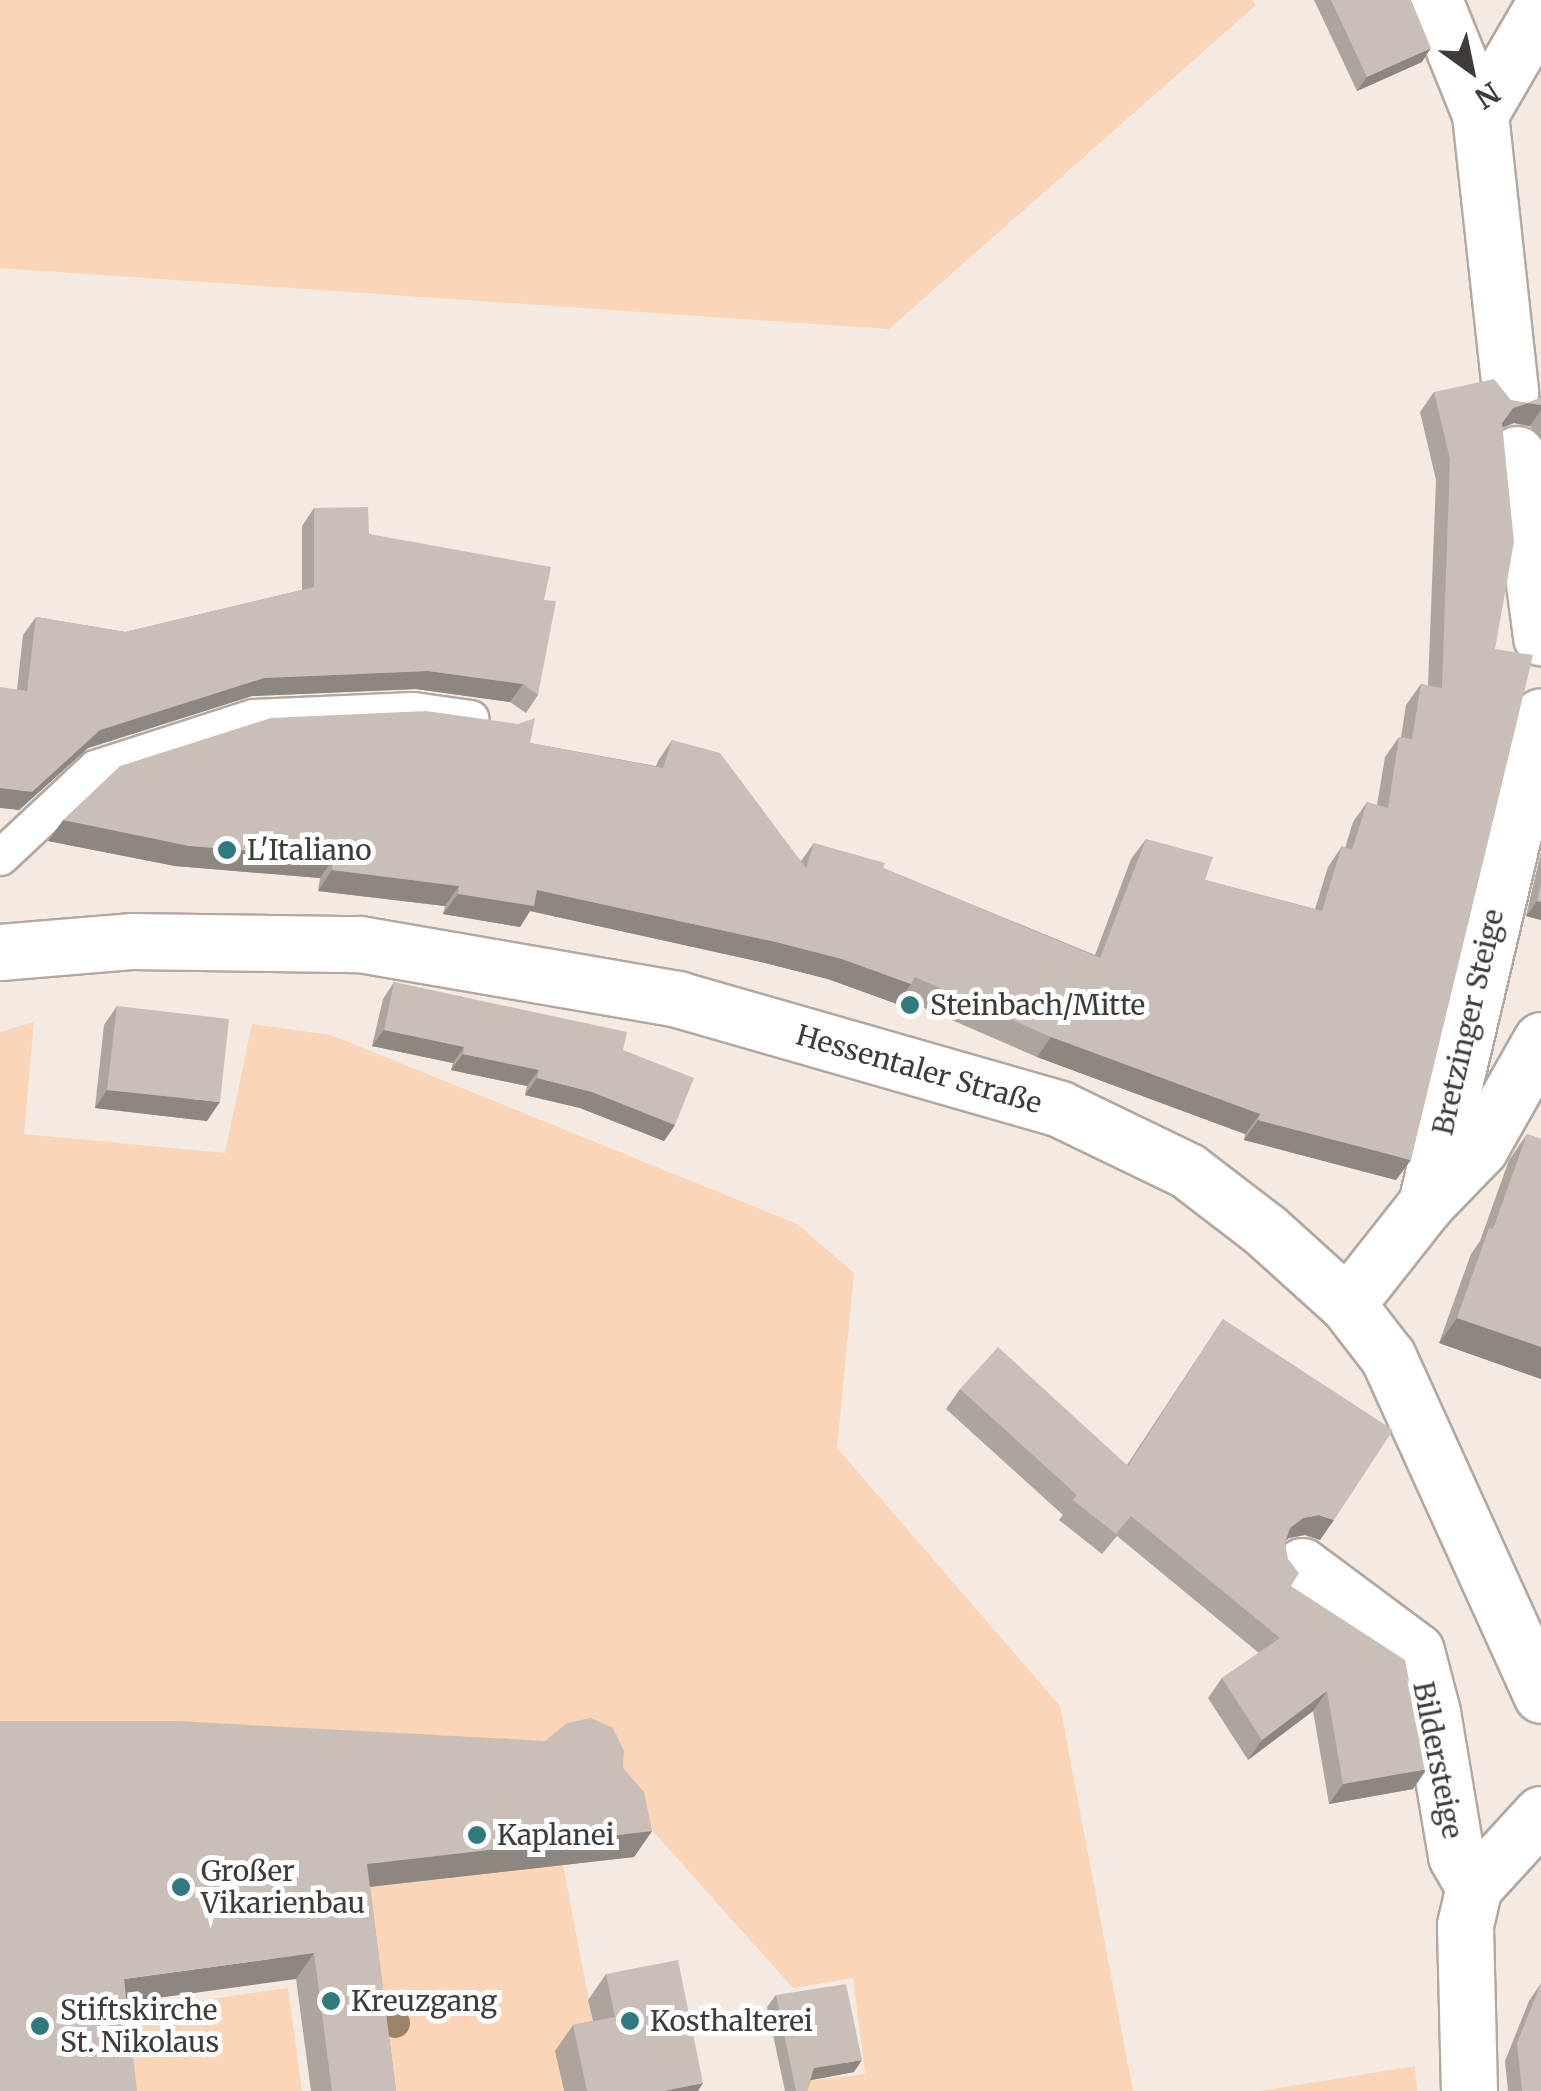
<!DOCTYPE html>
<html>
<head>
<meta charset="utf-8">
<style>
  body { margin:0 }
  #map { position:relative; width:1541px; height:2091px; overflow:hidden; background:#f4eae2; font-family:Merriweather,serif }
  div>[style] { position:absolute }
  .green>* { inset:0; background:#fad5b7 }
  .roads { filter:drop-shadow(2px 0 #b2a8a1) drop-shadow(-2px 0 #b2a8a1) drop-shadow(0 2px #b2a8a1) drop-shadow(0 -2px #b2a8a1) }
  .service>* { height:35px; margin:-17.5px; padding:0 17.5px; transform-origin:17.5px; border-radius:17.5px; background:#fff }
  .minor>* { height:55px; margin:-27.5px; padding:0 27.5px; transform-origin:27.5px; border-radius:27.5px; background:#fff }
  .secondary>* { height:55px; margin:-27.5px; padding:0 27.5px; transform-origin:27.5px; border-radius:27.5px; background:#fff }
  .trees>* { width:30px; height:30px; margin:-15px; border-radius:50%; background:#9b8269 }
  .wall>* { inset:0; background:#ada49e }
  .shaded-wall>* { inset:0; background:#8d8681 }
  .building>* { inset:0; background:#c9bfb8 }
  .dots>* { width:28px; height:28px; translate:-50% -50%; box-sizing:border-box; border:5px solid #fff; border-radius:50% }
  span { translate:-50% -50%; white-space:nowrap; text-align:center; line-height:1.15; -webkit-text-stroke:10px #fff; paint-order:stroke }
  .poi-label { font-size:28px; color:#3f3b38 }
  .left { translate:0 -50%; text-align:left }
  .street-label { font-size:28px; color:#3f3b38 }
  .north { position:absolute; left:1421px; top:20px; width:100px; height:100px; -webkit-text-stroke:8px #fff; paint-order:stroke; rotate:147deg; font-size:28px; font-weight:700; line-height:40px; text-align:center; color:#3f3b38 }
  .north::after { content:''; display:block; margin:auto; width:35px; height:45px; background:#3f3b38; clip-path:polygon(50% 0,100% 100%,50% 72%,0 100%) }
</style>
</head>
<body>
<div id="map">
  <div class="green">
    <i style="clip-path:polygon(0 0,1252px 0,1256px 5px,889px 329px,0 268px)"></i>
    <i style="clip-path:polygon(34px 1022px,24px 1134px,225px 1153px,252px 1024px,331px 1035px,797px 1224px,854px 1273px,837px 1448px,1060px 1706px,1133px 2091px,802px 2091px,806px 2081px,865px 2074px,853px 1978px,793px 1988px,623px 1798px,607px 1746px,573px 1722px,521px 1766px,0 1746px,0 1032px)"></i>
    <i style="clip-path:polygon(391px 1806px,563px 1865px,597px 2043px,556px 2051px,563px 2091px,374px 2091px,352px 1922px)"></i>
    <i style="clip-path:polygon(288px 1988px,302px 2091px,136px 2091px,125px 2011px)"></i>
    <i style="clip-path:polygon(1415px 2066px,1417px 2091px,1260px 2091px)"></i>
  </div>
  <div class="roads">
    <div class="service">
      <i style="left:0;top:857px;width:130px;rotate:-43.1deg"></i>
      <i style="left:95px;top:768px;width:166px;rotate:-17.9deg"></i>
      <i style="left:253px;top:717px;width:160px;rotate:-2.5deg"></i>
      <i style="left:413px;top:710px;width:58px;rotate:8deg"></i>
    </div>
    <div class="minor">
      <i style="left:1434px;top:0;width:123px;rotate:68deg"></i>
      <i style="left:1480px;top:114px;width:280px;rotate:83.8deg"></i>
      <i style="left:1480px;top:114px;width:121px;rotate:-59.8deg"></i>
      <i style="left:1517px;top:454px;width:185px;rotate:82.5deg"></i>
      <i style="left:1426px;top:1204px;width:78px;rotate:-46deg"></i>
      <i style="left:1480px;top:1148px;width:124px;rotate:-60.5deg"></i>
      <i style="left:1347px;top:1304px;width:127px;rotate:-51.7deg"></i>
      <i style="left:1426px;top:1204px;width:501px;rotate:-76.74deg"></i>
      <i style="left:1302px;top:1566px;width:142px;rotate:36.7deg"></i>
      <i style="left:1416px;top:1651px;width:63px;rotate:75.3deg"></i>
      <i style="left:1432px;top:1712px;width:146px;rotate:80.5deg"></i>
      <i style="left:1456px;top:1856px;width:36px;rotate:60deg"></i>
      <i style="left:1469px;top:2091px;width:166px;rotate:-91.4deg"></i>
      <i style="left:1465px;top:1925px;width:39px;rotate:-77deg"></i>
      <i style="left:1474px;top:1887px;width:99px;rotate:-47.5deg"></i>
    </div>
    <div class="secondary">
      <i style="left:0;top:952px;width:131px;rotate:-4.8deg"></i>
      <i style="left:131px;top:941px;width:229px;rotate:0.8deg"></i>
      <i style="left:360px;top:944px;width:322px;rotate:9.8deg"></i>
      <i style="left:677px;top:999px;width:398px;rotate:16deg"></i>
      <i style="left:1060px;top:1109px;width:142px;rotate:25.8deg"></i>
      <i style="left:1188px;top:1171px;width:97px;rotate:37.5deg"></i>
      <i style="left:1265px;top:1230px;width:110px;rotate:42.1deg"></i>
      <i style="left:1347px;top:1304px;width:67px;rotate:52.3deg"></i>
      <i style="left:1388px;top:1357px;width:371px;rotate:65.6deg"></i>
    </div>
  </div>
  <div class="trees">
    <i style="left:395px;top:2023px"></i>
  </div>
  <div class="wall">
    <i style="clip-path:polygon(1314px 0,1411px 0,1422px 62px,1357px 91px)"></i>
    <i style="clip-path:polygon(1541px 390px,1541px 440px,1530px 426px,1514px 423px,1502px 427px,1396px 1180px,1244px 1140px,1245px 1134px,1037px 1057px,901px 998px,897px 1004px,828px 979px,761px 962px,530px 911px,520px 927px,443px 914px,445px 906px,318px 891px,320px 878px,175px 866px,48px 841px,530px 743px,656px 766px,658px 761px,672px 740px,801px 861px,814px 843px,883px 868px,1095px 955px,1131px 859px,1146px 839px,1205px 880px,1315px 909px,1328px 867px,1342px 846px,1345px 848px,1353px 822px,1367px 802px,1377px 805px,1385px 757px,1399px 737px,1401px 737px,1406px 705px,1421px 684px,1428px 686px,1436px 480px,1420px 412px,1434px 392px,1528px 403px,1540px 398px)"></i>
    <i style="clip-path:polygon(314px 508px,369px 534px,544px 600px,538px 695px,526px 713px,510px 702px,416px 689px,252px 696px,88px 748px,19px 810px,17px 690px,23px 635px,36px 617px,125px 632px,302px 590px,302px 526px)"></i>
    <i style="clip-path:polygon(1541px 852px,1541px 920px,1526px 916px)"></i>
    <i style="clip-path:polygon(394px 982px,623px 1050px,675px 1125px,664px 1141px,580px 1108px,525px 1095px,527px 1086px,451px 1070px,453px 1063px,372px 1046px,383px 999px)"></i>
    <i style="clip-path:polygon(117px 1006px,207px 1121px,95px 1108px,104px 1025px)"></i>
    <i style="clip-path:polygon(1527px 1134px,1541px 1139px,1541px 1379px,1439px 1343px,1471px 1254px,1480px 1241px,1509px 1160px)"></i>
    <i style="clip-path:polygon(1223px 1319px,1320px 1540px,1305px 1535px,1289px 1538px,1286px 1540px,1285px 1543px,1291px 1586px,1413px 1789px,1329px 1804px,1313px 1711px,1248px 1760px,1208px 1698px,1222px 1678px,1259px 1653px,1117px 1536px,1102px 1554px,1059px 1520px,1063px 1515px,946px 1409px,960px 1389px,1127px 1465px)"></i>
    <i style="clip-path:polygon(0 1721px,623px 1768px,652px 1831px,634px 1857px,370px 1887px,396px 2091px,311px 2091px,296px 1979px)"></i>
    <i style="clip-path:polygon(606px 1974px,698px 2091px,564px 2091px,555px 2051px,573px 2025px,593px 2021px,588px 2000px)"></i>
    <i style="clip-path:polygon(1541px 1983px,1541px 2091px,1508px 2091px,1505px 2061px,1529px 2001px)"></i>
    <i style="clip-path:polygon(776px 1995px,854px 2072px,811px 2080px,807px 2091px,785px 2091px,767px 2007px)"></i>
  </div>
  <div class="shaded-wall">
    <i style="clip-path:polygon(1431px 48px,1422px 62px,1357px 91px,1367px 77px)"></i>
    <i style="clip-path:polygon(1528px 403px,1541px 405px,1541px 410px,1530px 426px,1514px 423px,1499px 429px,1488px 443px,1513px 408px)"></i>
    <i style="clip-path:polygon(428px 671px,523px 684px,510px 702px,416px 689px,252px 696px,88px 748px,19px 810px,0 808px,0 788px,100px 730px,264px 678px)"></i>
    <i style="clip-path:polygon(63px 820px,334px 858px,320px 878px,175px 866px,48px 841px)"></i>
    <i style="clip-path:polygon(332px 870px,459px 886px,445px 906px,318px 891px)"></i>
    <i style="clip-path:polygon(537px 890px,776px 942px,842px 959px,911px 984px,897px 1004px,828px 979px,761px 962px,530px 911px,520px 927px,443px 914px,458px 894px)"></i>
    <i style="clip-path:polygon(1537px 901px,1541px 902px,1541px 920px,1526px 916px)"></i>
    <i style="clip-path:polygon(384px 1030px,464px 1047px,453px 1063px,372px 1046px)"></i>
    <i style="clip-path:polygon(1051px 1037px,1260px 1114px,1245px 1134px,1037px 1057px)"></i>
    <i style="clip-path:polygon(463px 1054px,539px 1070px,527px 1086px,451px 1070px)"></i>
    <i style="clip-path:polygon(537px 1078px,592px 1092px,675px 1125px,664px 1141px,580px 1108px,525px 1095px)"></i>
    <i style="clip-path:polygon(107px 1090px,220px 1102px,207px 1121px,95px 1108px)"></i>
    <i style="clip-path:polygon(1258px 1120px,1411px 1160px,1396px 1180px,1244px 1140px)"></i>
    <i style="clip-path:polygon(1457px 1318px,1541px 1347px,1541px 1379px,1439px 1343px)"></i>
    <i style="clip-path:polygon(1319px 1515px,1334px 1520px,1320px 1540px,1305px 1535px,1289px 1538px,1276px 1548px,1290px 1528px,1303px 1518px)"></i>
    <i style="clip-path:polygon(1327px 1691px,1313px 1711px,1248px 1760px,1262px 1740px)"></i>
    <i style="clip-path:polygon(1427px 1769px,1413px 1789px,1329px 1804px,1343px 1784px)"></i>
    <i style="clip-path:polygon(652px 1831px,634px 1857px,349px 1889px,367px 1864px)"></i>
    <i style="clip-path:polygon(314px 1953px,296px 1979px,106px 2005px,124px 1979px)"></i>
    <i style="clip-path:polygon(862px 2060px,854px 2072px,806px 2081px,814px 2068px)"></i>
    <i style="clip-path:polygon(703px 2083px,698px 2091px,664px 2091px)"></i>
  </div>
  <div class="building">
    <i style="clip-path:polygon(1331px 0,1411px 0,1431px 48px,1367px 77px)"></i>
    <i style="clip-path:polygon(1494px 379px,1511px 400px,1528px 403px,1541px 397px,1541px 405px,1528px 403px,1513px 408px,1502px 423px,1514px 542px,1495px 649px,1533px 655px,1411px 1160px,1258px 1120px,1260px 1114px,1051px 1037px,915px 977px,911px 984px,842px 959px,776px 942px,537px 890px,534px 906px,458px 894px,459px 886px,332px 870px,334px 858px,189px 846px,63px 820px,120px 766px,271px 718px,426px 711px,518px 724px,535px 718px,530px 743px,663px 768px,672px 740px,720px 753px,806px 868px,814px 843px,885px 863px,883px 868px,1100px 958px,1146px 839px,1213px 857px,1205px 880px,1322px 911px,1342px 846px,1352px 850px,1367px 802px,1388px 808px,1399px 737px,1412px 739px,1421px 684px,1442px 688px,1450px 459px,1434px 392px)"></i>
    <i style="clip-path:polygon(368px 507px,369px 534px,551px 567px,544px 600px,556px 601px,538px 695px,523px 684px,428px 671px,264px 678px,100px 730px,32px 792px,0 788px,0 687px,27px 691px,36px 617px,125px 632px,314px 587px,314px 508px)"></i>
    <i style="clip-path:polygon(1541px 883px,1541px 902px,1537px 901px)"></i>
    <i style="clip-path:polygon(394px 982px,627px 1032px,623px 1050px,694px 1078px,675px 1125px,592px 1092px,537px 1078px,539px 1070px,463px 1054px,464px 1047px,384px 1030px)"></i>
    <i style="clip-path:polygon(117px 1006px,229px 1019px,220px 1102px,107px 1090px)"></i>
    <i style="clip-path:polygon(1527px 1134px,1541px 1139px,1541px 1347px,1457px 1318px,1489px 1228px,1493px 1229px)"></i>
    <i style="clip-path:polygon(1223px 1319px,1393px 1430px,1334px 1520px,1319px 1515px,1303px 1518px,1290px 1528px,1285px 1543px,1288px 1559px,1299px 1573px,1291px 1586px,1405px 1660px,1427px 1769px,1343px 1784px,1327px 1691px,1262px 1740px,1222px 1678px,1280px 1638px,1131px 1516px,1116px 1534px,1073px 1500px,1077px 1495px,960px 1389px,998px 1347px,1128px 1466px)"></i>
    <i style="clip-path:polygon(591px 1718px,613px 1728px,624px 1751px,623px 1768px,644px 1792px,652px 1831px,367px 1864px,396px 2091px,332px 2091px,314px 1953px,124px 1979px,137px 2091px,0 2091px,0 1721px,177px 1721px,545px 1741px,567px 1723px)"></i>
    <i style="clip-path:polygon(678px 1960px,703px 2083px,664px 2091px,587px 2091px,573px 2025px,615px 2017px,606px 1974px)"></i>
    <i style="clip-path:polygon(1541px 1983px,1541px 2091px,1522px 2091px,1517px 2043px)"></i>
    <i style="clip-path:polygon(846px 1984px,862px 2060px,814px 2068px,807px 2091px,796px 2091px,776px 1995px)"></i>
  </div>
  <div class="dots">
    <i style="left:227px;top:850px;background:#30797e"></i>
    <i style="left:910px;top:1005px;background:#30797e"></i>
    <i style="left:477px;top:1835px;background:#30797e"></i>
    <i style="left:181px;top:1887px;background:#30797e"></i>
    <i style="left:331px;top:2001px;background:#30797e"></i>
    <i style="left:630px;top:2021px;background:#30797e"></i>
    <i style="left:40px;top:2026px;background:#30797e"></i>
  </div>
  <div class="poi-label">
    <span class="left" style="left:247px;top:850px">L'Italiano</span>
    <span class="left" style="left:930px;top:1005px">Steinbach/Mitte</span>
    <span class="left" style="left:497px;top:1835px">Kaplanei</span>
    <span class="left" style="left:201px;top:1887px">Großer<br>Vikarienbau</span>
    <span class="left" style="left:351px;top:2001px">Kreuzgang</span>
    <span class="left" style="left:60px;top:2026px">Stiftskirche<br>St. Nikolaus</span>
    <span class="left" style="left:650px;top:2021px">Kosthalterei</span>
  </div>
  <div class="street-label">
    <span style="left:1468px;top:1022px;rotate:-77deg">Bretzinger Steige</span>
    <span style="left:919px;top:1069px;rotate:16deg">Hessentaler Straße</span>
    <span style="left:1438px;top:1760px;rotate:79deg">Bildersteige</span>
  </div>
  <div class="north">N</div>
</div>
</body>
</html>
